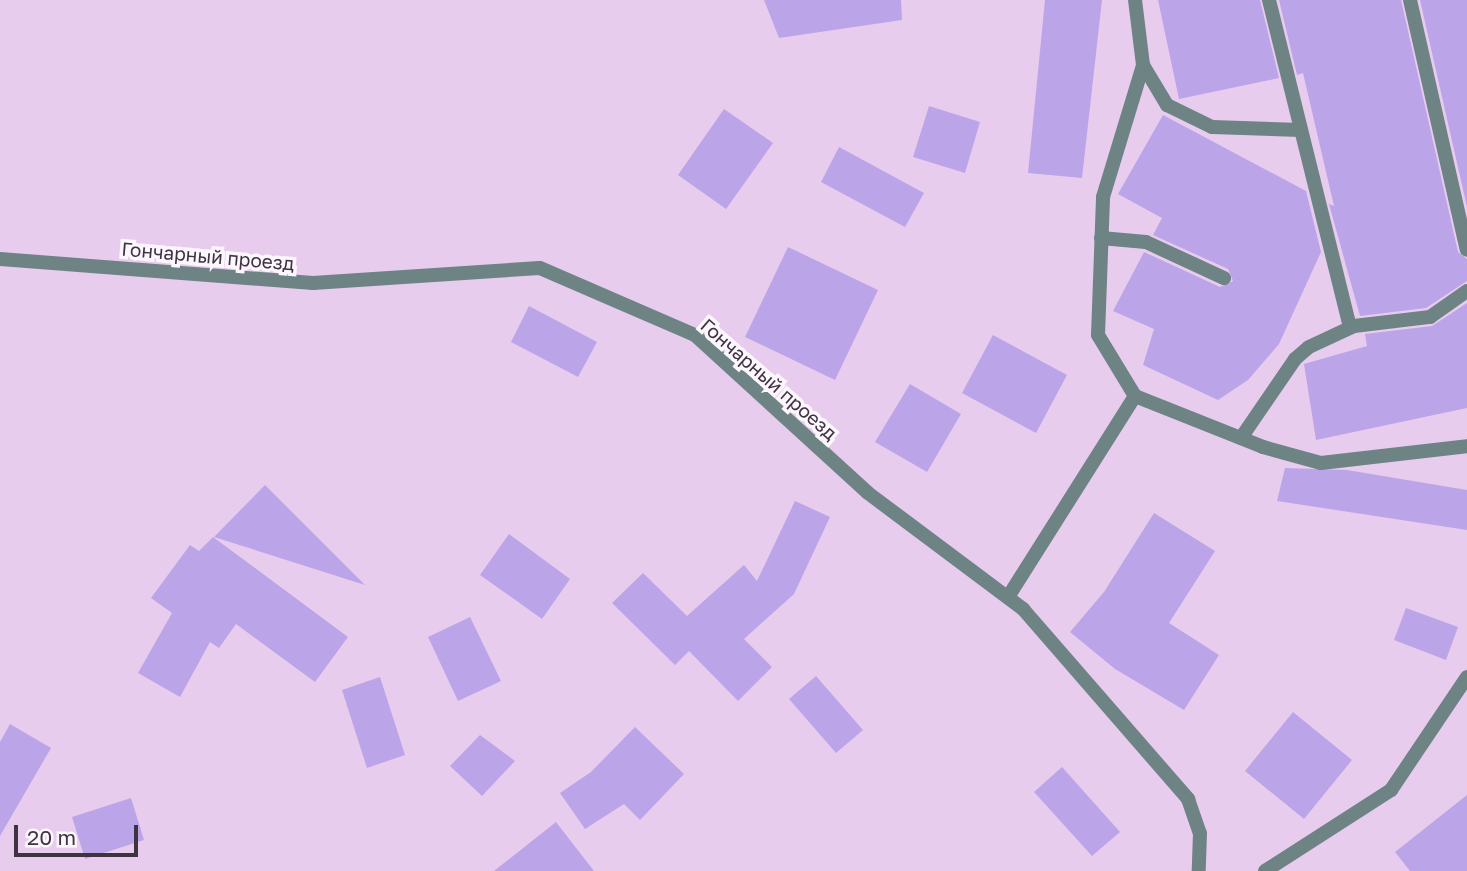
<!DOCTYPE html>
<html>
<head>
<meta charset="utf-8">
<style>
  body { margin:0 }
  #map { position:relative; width:1467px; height:871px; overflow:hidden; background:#e8ccee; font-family:"Golos Text",sans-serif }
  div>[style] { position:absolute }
  .building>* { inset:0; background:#bca4e9 }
  .service>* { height:14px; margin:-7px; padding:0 7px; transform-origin:7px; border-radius:7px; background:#6e8384 }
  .minor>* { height:14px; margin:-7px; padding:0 7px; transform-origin:7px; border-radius:7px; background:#6e8384 }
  span { translate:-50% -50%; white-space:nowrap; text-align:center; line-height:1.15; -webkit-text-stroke:7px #fcf6fd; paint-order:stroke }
  .street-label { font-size:19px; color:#3e3340 }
  .scale { position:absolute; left:14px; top:825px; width:124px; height:32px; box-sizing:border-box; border:4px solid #3e3340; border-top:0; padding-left:9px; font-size:21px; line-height:24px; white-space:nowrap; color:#3e3340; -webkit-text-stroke:5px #fcf6fd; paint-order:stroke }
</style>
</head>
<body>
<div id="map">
  <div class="building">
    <i style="clip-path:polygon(764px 0,901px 0,902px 20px,779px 38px)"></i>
    <i style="clip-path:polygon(1045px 0,1102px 0,1082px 178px,1028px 173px)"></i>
    <i style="clip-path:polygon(1158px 0,1260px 0,1279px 78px,1179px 99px)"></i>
    <i style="clip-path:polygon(1279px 0,1401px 0,1458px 252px,1467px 259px,1467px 281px,1426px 308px,1360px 316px,1329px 204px,1334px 206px,1303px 73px,1297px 75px)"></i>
    <i style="clip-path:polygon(1420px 0,1467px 0,1467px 207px)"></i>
    <i style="clip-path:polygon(929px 106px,980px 122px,965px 173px,913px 157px)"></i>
    <i style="clip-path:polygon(724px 109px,773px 143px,726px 209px,678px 175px)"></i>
    <i style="clip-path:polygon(1163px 115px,1306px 191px,1321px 252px,1279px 344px,1248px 380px,1218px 400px,1143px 365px,1154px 329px,1113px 311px,1144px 252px,1220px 287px,1233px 281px,1228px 269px,1153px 235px,1162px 218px,1118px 194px)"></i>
    <i style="clip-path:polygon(839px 147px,924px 193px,905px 227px,821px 182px)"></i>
    <i style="clip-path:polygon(788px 247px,878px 290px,835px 380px,745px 337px)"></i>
    <i style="clip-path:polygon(1467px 303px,1467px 408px,1316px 440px,1304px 364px,1367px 346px,1365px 334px,1432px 326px)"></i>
    <i style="clip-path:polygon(529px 306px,597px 342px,578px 377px,511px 342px)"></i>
    <i style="clip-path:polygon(993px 335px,1067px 375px,1036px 433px,962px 393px)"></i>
    <i style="clip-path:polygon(910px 384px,961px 414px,927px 472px,875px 442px)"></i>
    <i style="clip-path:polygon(1285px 468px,1347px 470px,1467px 490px,1467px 530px,1277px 501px)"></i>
    <i style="clip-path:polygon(265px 485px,365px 585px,214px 537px)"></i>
    <i style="clip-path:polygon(795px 501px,830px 517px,794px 594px,744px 639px,772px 667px,738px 701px,689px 651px,675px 665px,612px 603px,643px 573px,687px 616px,744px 565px,757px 581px)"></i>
    <i style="clip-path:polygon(1154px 513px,1215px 551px,1169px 623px,1219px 655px,1184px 710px,1115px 669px,1070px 632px,1104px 592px)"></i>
    <i style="clip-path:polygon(509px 534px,570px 579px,542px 619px,480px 575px)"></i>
    <i style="clip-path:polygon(213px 537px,348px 637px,315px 682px,236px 624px,219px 648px,210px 642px,180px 697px,138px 673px,172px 613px,151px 598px,190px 545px,199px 551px)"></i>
    <i style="clip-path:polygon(1406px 608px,1458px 627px,1446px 660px,1394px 640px)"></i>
    <i style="clip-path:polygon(470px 617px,501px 681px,458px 701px,428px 637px)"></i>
    <i style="clip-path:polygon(816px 676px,863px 730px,836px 753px,789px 699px)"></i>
    <i style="clip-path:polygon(380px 677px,405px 755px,367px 768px,342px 690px)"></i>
    <i style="clip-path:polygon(1293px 712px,1352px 760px,1304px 819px,1245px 771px)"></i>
    <i style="clip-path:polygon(10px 724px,51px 748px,0 836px,0 742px)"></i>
    <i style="clip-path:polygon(635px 727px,684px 774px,640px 820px,624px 804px,585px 829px,560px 793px,591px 772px)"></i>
    <i style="clip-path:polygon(480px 735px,515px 761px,482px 796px,450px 766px)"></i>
    <i style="clip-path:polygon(1062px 767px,1120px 832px,1092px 856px,1034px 792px)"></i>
    <i style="clip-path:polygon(1467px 795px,1467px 871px,1410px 871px,1395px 852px)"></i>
    <i style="clip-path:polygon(131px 798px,144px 840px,85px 859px,72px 817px)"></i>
    <i style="clip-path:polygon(556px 822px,594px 871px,494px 871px)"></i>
  </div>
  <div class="service">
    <i style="left:1269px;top:0;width:337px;rotate:76.1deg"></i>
    <i style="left:1410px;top:0;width:256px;rotate:77.2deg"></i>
    <i style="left:1143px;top:65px;width:47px;rotate:59deg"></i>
    <i style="left:1167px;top:105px;width:50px;rotate:26.1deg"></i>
    <i style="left:1212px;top:127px;width:89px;rotate:1.9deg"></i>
    <i style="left:1101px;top:238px;width:45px;rotate:5.1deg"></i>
    <i style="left:1146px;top:242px;width:86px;rotate:24.8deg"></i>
    <i style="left:1135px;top:396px;width:71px;rotate:-121.2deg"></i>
    <i style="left:1098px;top:335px;width:138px;rotate:-87.9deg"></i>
    <i style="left:1103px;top:197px;width:138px;rotate:-73.1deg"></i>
    <i style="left:1143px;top:65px;width:65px;rotate:-97deg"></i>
    <i style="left:1241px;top:438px;width:96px;rotate:-55.6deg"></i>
    <i style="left:1295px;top:359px;width:18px;rotate:-41deg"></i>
    <i style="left:1309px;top:347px;width:50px;rotate:-25deg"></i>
    <i style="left:1354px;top:326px;width:77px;rotate:-6.8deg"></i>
    <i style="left:1430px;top:317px;width:45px;rotate:-35.1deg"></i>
    <i style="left:1008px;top:597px;width:238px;rotate:-57.7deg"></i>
    <i style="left:1135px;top:396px;width:138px;rotate:21.7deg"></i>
    <i style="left:1263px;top:447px;width:60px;rotate:15.4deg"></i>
    <i style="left:1321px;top:463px;width:147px;rotate:-6.6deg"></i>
  </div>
  <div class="minor">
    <i style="left:0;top:259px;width:314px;rotate:4.4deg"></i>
    <i style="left:313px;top:283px;width:227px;rotate:-3.8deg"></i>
    <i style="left:540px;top:268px;width:169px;rotate:23.4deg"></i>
    <i style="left:695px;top:335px;width:234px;rotate:42.4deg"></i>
    <i style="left:868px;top:493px;width:194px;rotate:36.8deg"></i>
    <i style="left:1023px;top:609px;width:252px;rotate:49deg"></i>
    <i style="left:1188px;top:799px;width:36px;rotate:71deg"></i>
    <i style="left:1200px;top:833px;width:38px;rotate:92deg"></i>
    <i style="left:1265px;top:871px;width:150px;rotate:-32.7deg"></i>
    <i style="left:1391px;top:790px;width:136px;rotate:-56.1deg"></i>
  </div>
  <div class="street-label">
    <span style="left:208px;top:256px;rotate:5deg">Гончарный проезд</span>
    <span style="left:769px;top:379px;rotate:41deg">Гончарный проезд</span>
  </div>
  <div class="scale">20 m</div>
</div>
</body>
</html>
